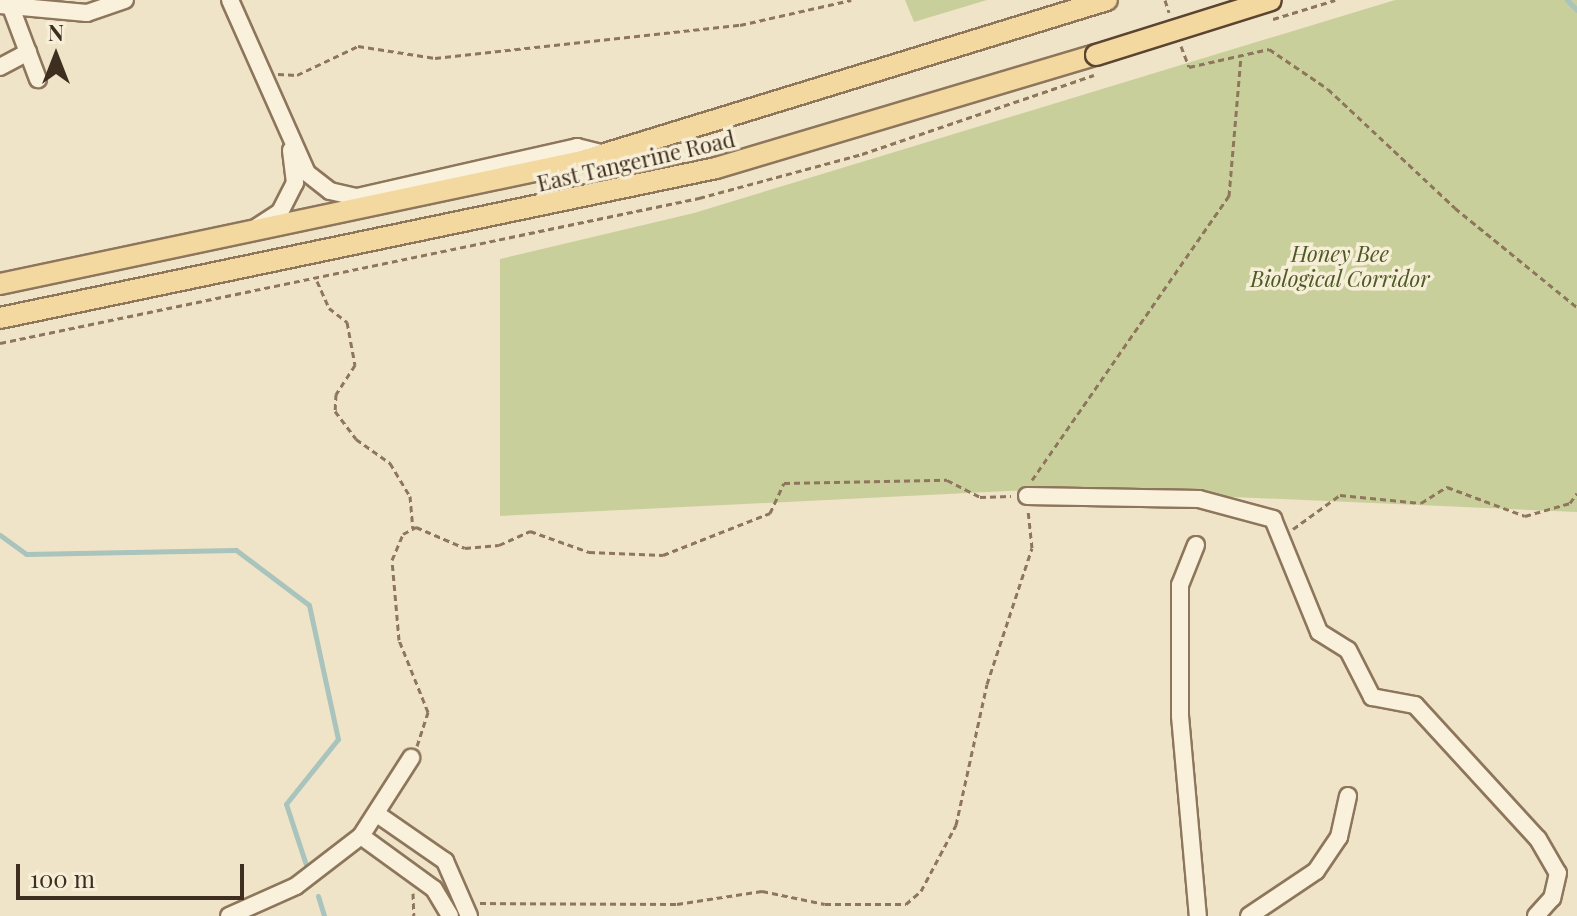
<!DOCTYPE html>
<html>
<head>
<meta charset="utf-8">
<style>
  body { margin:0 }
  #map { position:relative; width:1577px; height:916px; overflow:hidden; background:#f0e4c8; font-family:"Playfair Display",serif }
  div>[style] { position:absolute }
  .green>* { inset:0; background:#c9cf9b }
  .stream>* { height:5px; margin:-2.5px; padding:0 2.5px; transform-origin:2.5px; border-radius:2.5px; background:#a9c4bc }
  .path>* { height:3px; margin-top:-1.5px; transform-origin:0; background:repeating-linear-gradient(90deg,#8d765c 0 6px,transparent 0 10px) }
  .roads { filter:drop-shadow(2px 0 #8d765c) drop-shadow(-2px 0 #8d765c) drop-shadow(0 2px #8d765c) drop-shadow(0 -2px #8d765c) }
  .minor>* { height:16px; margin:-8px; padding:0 8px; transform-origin:8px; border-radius:8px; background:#faf1dc }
  .major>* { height:20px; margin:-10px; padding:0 10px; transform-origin:10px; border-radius:10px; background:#f3d9a0 }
  .path-bridge>* { height:3px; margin-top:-1.5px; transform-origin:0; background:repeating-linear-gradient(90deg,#8d765c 0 6px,transparent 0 10px) }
  .bridges { filter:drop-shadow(2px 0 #5b4430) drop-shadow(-2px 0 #5b4430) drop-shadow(0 2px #5b4430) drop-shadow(0 -2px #5b4430) }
  .major-bridge>* { height:20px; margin:-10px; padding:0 10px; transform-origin:10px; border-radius:10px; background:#f3d9a0 }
  span { translate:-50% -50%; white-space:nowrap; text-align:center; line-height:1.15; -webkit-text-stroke:7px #f7eed8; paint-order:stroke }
  .street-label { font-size:22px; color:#3d2e20 }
  .park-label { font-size:22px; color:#4d5a26; font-style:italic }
  .north { position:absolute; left:16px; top:16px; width:80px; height:80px; -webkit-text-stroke:6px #f7eed8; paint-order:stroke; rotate:0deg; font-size:22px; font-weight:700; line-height:32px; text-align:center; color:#3d2e20 }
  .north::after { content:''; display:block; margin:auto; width:28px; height:36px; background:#3d2e20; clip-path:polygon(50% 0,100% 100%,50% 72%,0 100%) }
  .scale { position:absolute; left:16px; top:864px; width:228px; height:36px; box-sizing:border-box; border:4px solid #3d2e20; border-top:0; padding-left:10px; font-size:24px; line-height:28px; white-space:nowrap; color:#3d2e20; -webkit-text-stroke:6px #f7eed8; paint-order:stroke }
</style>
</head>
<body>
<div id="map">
  <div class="green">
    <i style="clip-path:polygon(905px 0,987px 0,914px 22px)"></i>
    <i style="clip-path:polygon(1395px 0,1577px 0,1577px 512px,1051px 489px,500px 516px,500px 259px,694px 213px)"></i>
  </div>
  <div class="stream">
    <i style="left:1567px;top:0;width:14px;rotate:45deg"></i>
    <i style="left:0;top:535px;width:32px;rotate:36deg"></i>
    <i style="left:26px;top:554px;width:210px;rotate:-1.1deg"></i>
    <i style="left:236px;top:550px;width:91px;rotate:37deg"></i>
    <i style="left:309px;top:605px;width:137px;rotate:77.8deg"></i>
    <i style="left:338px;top:739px;width:83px;rotate:128.7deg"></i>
    <i style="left:286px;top:804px;width:64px;rotate:71.8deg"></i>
    <i style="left:318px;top:896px;width:21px;rotate:73deg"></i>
  </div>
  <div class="path">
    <i style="left:1165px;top:0;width:13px;rotate:72deg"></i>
    <i style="left:1181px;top:46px;width:22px;rotate:69deg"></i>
    <i style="left:1189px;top:67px;width:82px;rotate:-12.7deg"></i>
    <i style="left:1269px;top:49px;width:71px;rotate:34.1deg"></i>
    <i style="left:1328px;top:89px;width:174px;rotate:43.1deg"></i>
    <i style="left:1455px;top:208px;width:157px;rotate:39.1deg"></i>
    <i style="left:278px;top:74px;width:19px;rotate:3deg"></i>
    <i style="left:297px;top:75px;width:68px;rotate:-25.4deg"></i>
    <i style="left:358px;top:46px;width:78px;rotate:8.9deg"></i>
    <i style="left:435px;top:58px;width:307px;rotate:-6.2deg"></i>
    <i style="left:740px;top:25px;width:114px;rotate:-12.7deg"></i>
    <i style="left:317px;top:281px;width:30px;rotate:66deg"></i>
    <i style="left:329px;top:308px;width:23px;rotate:38deg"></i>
    <i style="left:347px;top:322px;width:44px;rotate:79.5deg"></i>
    <i style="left:355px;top:365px;width:35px;rotate:123deg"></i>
    <i style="left:336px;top:394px;width:17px;rotate:93deg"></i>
    <i style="left:335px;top:411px;width:35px;rotate:53deg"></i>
    <i style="left:356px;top:439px;width:42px;rotate:35.2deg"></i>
    <i style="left:390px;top:463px;width:39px;rotate:59deg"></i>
    <i style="left:410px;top:496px;width:32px;rotate:85deg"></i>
    <i style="left:0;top:343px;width:714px;rotate:-11.72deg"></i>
    <i style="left:699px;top:198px;width:169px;rotate:-15.1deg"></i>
    <i style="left:862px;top:154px;width:245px;rotate:-18.8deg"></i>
    <i style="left:1032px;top:480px;width:346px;rotate:-55.3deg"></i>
    <i style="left:1229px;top:196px;width:142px;rotate:-85.1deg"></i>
    <i style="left:1293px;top:529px;width:58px;rotate:-35.9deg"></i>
    <i style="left:1340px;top:495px;width:81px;rotate:5.6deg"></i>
    <i style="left:1421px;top:503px;width:31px;rotate:-32deg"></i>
    <i style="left:1447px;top:487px;width:83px;rotate:20.4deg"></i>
    <i style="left:1525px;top:516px;width:47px;rotate:-16.1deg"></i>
    <i style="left:1570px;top:503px;width:12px;rotate:-55deg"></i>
    <i style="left:417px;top:746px;width:36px;rotate:-72deg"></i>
    <i style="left:428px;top:712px;width:78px;rotate:-111.9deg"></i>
    <i style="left:399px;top:640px;width:80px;rotate:-95deg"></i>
    <i style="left:392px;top:560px;width:28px;rotate:-67deg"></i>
    <i style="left:403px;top:534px;width:15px;rotate:-28deg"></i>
    <i style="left:416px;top:527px;width:53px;rotate:23.2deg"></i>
    <i style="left:465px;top:548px;width:34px;rotate:-5deg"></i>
    <i style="left:499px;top:545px;width:34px;rotate:-24deg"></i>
    <i style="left:530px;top:531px;width:63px;rotate:19.6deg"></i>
    <i style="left:589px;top:552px;width:74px;rotate:2.3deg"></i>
    <i style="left:663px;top:555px;width:115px;rotate:-21.4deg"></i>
    <i style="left:770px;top:513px;width:33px;rotate:-65deg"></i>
    <i style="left:784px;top:483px;width:163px;rotate:-1.1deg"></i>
    <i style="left:947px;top:480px;width:37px;rotate:27deg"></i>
    <i style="left:980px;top:497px;width:31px;rotate:-2deg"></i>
    <i style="left:413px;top:893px;width:23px;rotate:88deg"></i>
    <i style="left:480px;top:903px;width:197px;rotate:0.3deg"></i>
    <i style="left:677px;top:904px;width:86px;rotate:-8.7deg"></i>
    <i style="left:762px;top:891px;width:64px;rotate:11.7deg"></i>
    <i style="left:825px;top:904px;width:81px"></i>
    <i style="left:906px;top:904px;width:20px;rotate:-41deg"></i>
    <i style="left:921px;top:891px;width:75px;rotate:-62.1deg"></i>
    <i style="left:956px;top:825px;width:144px;rotate:-77.6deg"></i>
    <i style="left:987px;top:684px;width:143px;rotate:-71.7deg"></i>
    <i style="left:1032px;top:548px;width:37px;rotate:-96deg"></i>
  </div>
  <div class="roads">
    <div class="minor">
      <i style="left:230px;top:0;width:189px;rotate:66deg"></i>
      <i style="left:307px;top:173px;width:29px;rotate:38deg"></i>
      <i style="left:330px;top:191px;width:28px;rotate:13deg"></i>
      <i style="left:357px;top:197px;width:226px;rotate:-12.8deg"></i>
      <i style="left:577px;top:147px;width:30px;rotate:14deg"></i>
      <i style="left:0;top:5px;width:87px;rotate:5.3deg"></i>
      <i style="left:87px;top:13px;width:40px;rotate:-18.9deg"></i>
      <i style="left:12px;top:10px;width:74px;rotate:69.4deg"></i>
      <i style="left:0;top:67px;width:32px;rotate:-28deg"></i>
      <i style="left:257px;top:227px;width:27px;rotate:-33deg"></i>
      <i style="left:280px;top:212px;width:33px;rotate:-63deg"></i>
      <i style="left:295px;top:183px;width:33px;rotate:-97deg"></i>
      <i style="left:1027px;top:496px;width:172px;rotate:1deg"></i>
      <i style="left:1199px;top:499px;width:77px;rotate:15.1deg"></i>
      <i style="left:1273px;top:519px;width:122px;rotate:67.8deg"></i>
      <i style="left:1319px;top:632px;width:34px;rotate:32deg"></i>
      <i style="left:1348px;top:650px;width:53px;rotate:62.9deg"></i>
      <i style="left:1372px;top:697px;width:44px;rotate:10.5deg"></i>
      <i style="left:1415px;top:705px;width:182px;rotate:47.5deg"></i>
      <i style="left:1538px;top:839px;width:39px;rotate:60deg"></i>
      <i style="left:1558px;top:873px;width:26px;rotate:103deg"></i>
      <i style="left:1552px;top:898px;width:24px;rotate:132deg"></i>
      <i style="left:1196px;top:545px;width:43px;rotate:111.8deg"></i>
      <i style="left:1180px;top:585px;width:131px;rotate:90deg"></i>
      <i style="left:1180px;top:716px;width:201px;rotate:84.9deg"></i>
      <i style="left:377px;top:814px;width:83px;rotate:34.7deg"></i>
      <i style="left:445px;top:861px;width:60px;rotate:66.4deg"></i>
      <i style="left:361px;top:836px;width:90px;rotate:36deg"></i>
      <i style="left:434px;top:889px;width:31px;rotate:59deg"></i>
      <i style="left:229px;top:916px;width:73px;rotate:-24.1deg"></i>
      <i style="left:296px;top:886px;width:82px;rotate:-37.6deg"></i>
      <i style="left:361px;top:836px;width:93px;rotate:-57.3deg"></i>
      <i style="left:1249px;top:916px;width:81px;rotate:-33.9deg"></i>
      <i style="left:1316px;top:871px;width:41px;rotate:-55.9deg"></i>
      <i style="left:1339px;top:837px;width:42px;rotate:-77.6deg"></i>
    </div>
    <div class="major">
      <i style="left:0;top:284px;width:595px;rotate:-11.93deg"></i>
      <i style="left:582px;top:161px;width:549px;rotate:-17.05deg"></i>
      <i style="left:0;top:318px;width:732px;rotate:-11.83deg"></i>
      <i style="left:716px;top:168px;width:396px;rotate:-16.6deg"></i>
    </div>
  </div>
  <div class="path-bridge">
    <i style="left:1273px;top:19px;width:65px;rotate:-17deg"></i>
  </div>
  <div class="bridges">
    <div class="major-bridge">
      <i style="left:1096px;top:55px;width:183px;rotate:-17.4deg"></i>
    </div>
  </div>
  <div class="street-label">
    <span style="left:636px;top:161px;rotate:-13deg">East Tangerine Road</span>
  </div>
  <div class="park-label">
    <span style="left:1340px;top:266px">Honey Bee<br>Biological Corridor</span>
  </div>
  <div class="north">N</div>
  <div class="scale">100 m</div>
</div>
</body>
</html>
